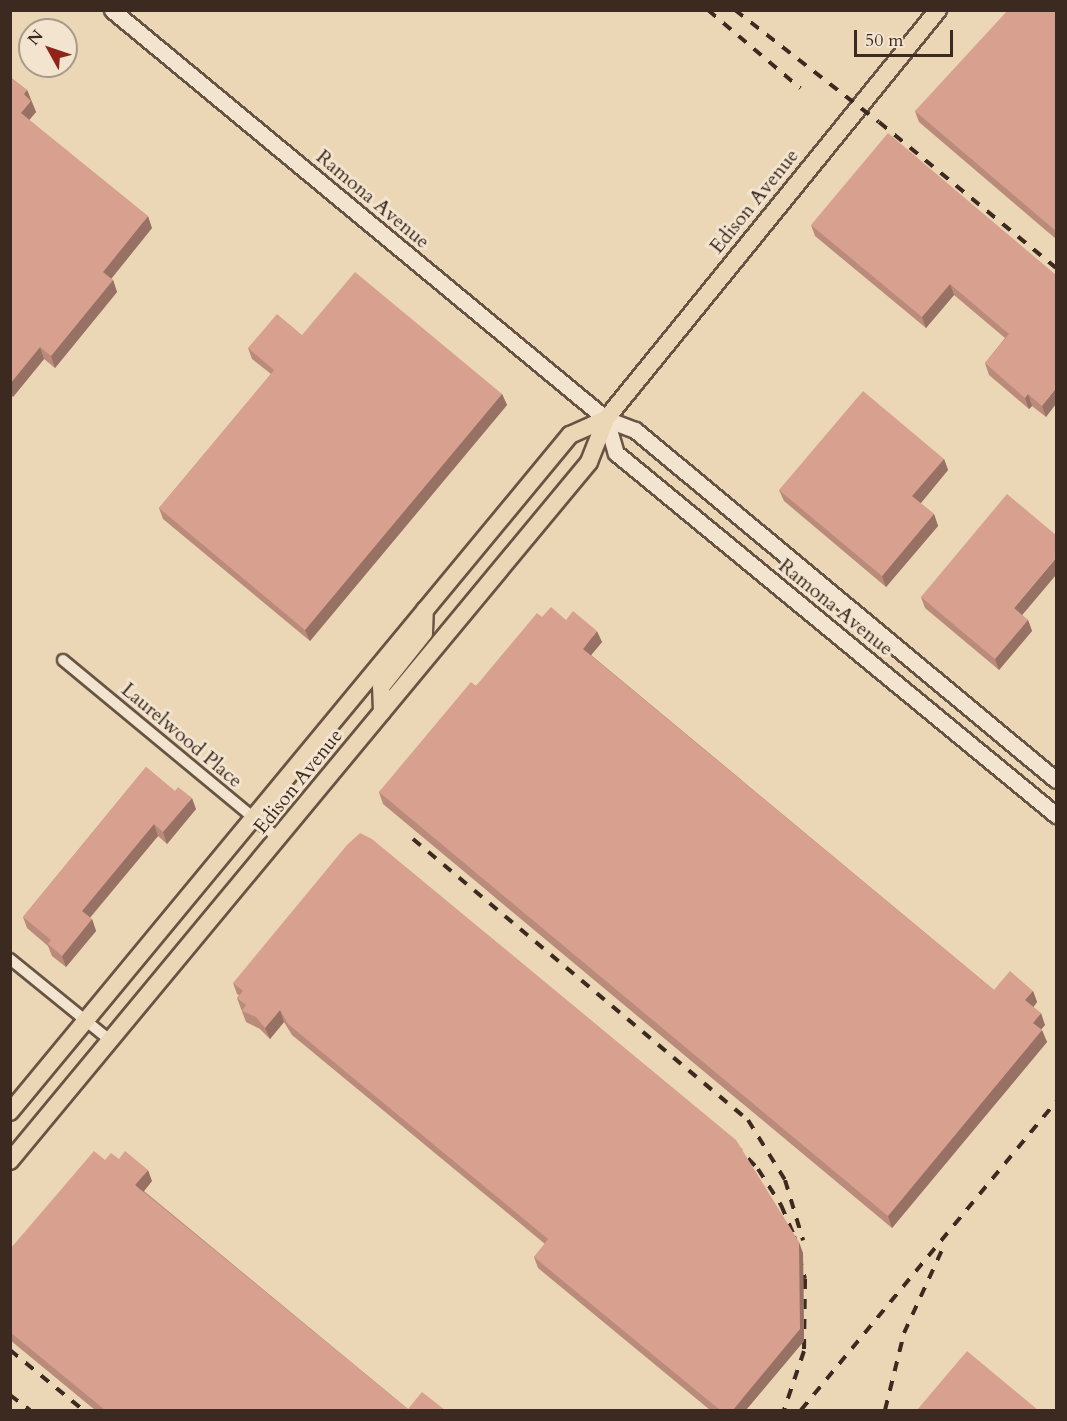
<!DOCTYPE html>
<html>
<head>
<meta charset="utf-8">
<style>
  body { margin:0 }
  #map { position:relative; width:1067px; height:1421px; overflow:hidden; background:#ebd6b5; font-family:Cardo,serif }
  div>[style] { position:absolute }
  .roads { filter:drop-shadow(2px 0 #685444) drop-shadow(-2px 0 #685444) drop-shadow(0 2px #685444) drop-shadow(0 -2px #685444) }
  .street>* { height:10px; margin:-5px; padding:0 5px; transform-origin:5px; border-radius:5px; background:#f2e4cf }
  .secondary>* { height:15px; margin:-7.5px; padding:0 7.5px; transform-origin:7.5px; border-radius:7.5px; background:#f2e4cf }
  .primary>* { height:16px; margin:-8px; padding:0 8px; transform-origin:8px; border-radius:8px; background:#ebd6b5 }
  .rail>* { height:4px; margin-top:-2px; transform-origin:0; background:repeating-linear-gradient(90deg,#3c291f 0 10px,transparent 0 20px) }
  .wall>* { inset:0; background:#ba8a7b }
  .shaded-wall>* { inset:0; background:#977164 }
  .building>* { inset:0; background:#d8a18f }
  span { translate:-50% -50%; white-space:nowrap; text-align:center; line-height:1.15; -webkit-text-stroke:6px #f2e4cf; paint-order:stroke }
  .street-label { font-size:20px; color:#3c291f }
  .frame { position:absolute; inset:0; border:12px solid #3c291f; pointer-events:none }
  .north { position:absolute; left:18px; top:18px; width:60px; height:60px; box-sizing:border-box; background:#f2e4cf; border:2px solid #a99989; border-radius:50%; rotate:310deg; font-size:16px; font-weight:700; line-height:24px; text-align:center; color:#3c291f }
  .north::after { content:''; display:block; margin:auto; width:21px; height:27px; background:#8f2418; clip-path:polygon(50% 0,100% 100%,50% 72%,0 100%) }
  .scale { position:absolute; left:854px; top:30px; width:99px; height:27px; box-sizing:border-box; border:3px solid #3c291f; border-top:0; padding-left:8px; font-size:18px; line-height:21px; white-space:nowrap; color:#3c291f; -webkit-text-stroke:4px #f2e4cf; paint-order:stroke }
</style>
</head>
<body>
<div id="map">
  <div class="roads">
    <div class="street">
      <i style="left:63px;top:660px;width:279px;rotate:39.6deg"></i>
      <i style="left:10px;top:959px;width:130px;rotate:39.1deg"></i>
    </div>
    <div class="secondary">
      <i style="left:112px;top:10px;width:641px;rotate:39.62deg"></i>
      <i style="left:606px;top:419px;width:31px;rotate:21deg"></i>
      <i style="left:635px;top:430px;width:547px;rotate:39.74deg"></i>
      <i style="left:606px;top:419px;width:35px;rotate:74deg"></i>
      <i style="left:616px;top:453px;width:570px;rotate:39.45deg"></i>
    </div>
    <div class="primary">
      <i style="left:382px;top:712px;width:25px;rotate:-92deg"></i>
      <i style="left:381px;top:687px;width:69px;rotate:-51.5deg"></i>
      <i style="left:424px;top:633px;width:23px;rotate:-88deg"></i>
      <i style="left:10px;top:1112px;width:879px;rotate:-50.4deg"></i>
      <i style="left:570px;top:435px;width:39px;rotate:-24deg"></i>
      <i style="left:10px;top:1161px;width:908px;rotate:-50.36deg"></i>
      <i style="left:589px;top:462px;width:46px;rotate:-68.4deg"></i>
      <i style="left:606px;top:419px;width:527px;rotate:-50.93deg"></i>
    </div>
  </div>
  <div class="rail">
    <i style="left:708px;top:10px;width:121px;rotate:40.3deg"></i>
    <i style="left:735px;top:10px;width:182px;rotate:37.9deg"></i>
    <i style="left:879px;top:122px;width:229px;rotate:39.5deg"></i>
    <i style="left:413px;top:839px;width:437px;rotate:40deg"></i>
    <i style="left:748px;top:1120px;width:70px;rotate:58.3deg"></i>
    <i style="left:785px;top:1180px;width:63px;rotate:73.3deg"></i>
    <i style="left:734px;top:1144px;width:35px;rotate:46deg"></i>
    <i style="left:758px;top:1169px;width:43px;rotate:57.4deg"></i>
    <i style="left:781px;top:1205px;width:34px;rotate:67deg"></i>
    <i style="left:794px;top:1236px;width:44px;rotate:75.7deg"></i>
    <i style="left:805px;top:1279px;width:72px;rotate:90.8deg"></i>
    <i style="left:804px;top:1351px;width:62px;rotate:108.7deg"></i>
    <i style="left:10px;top:1350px;width:94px;rotate:39.4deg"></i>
    <i style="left:10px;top:1395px;width:25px;rotate:37deg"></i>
    <i style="left:801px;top:1410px;width:400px;rotate:-50.4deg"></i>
    <i style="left:885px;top:1410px;width:79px;rotate:-76.1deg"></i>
    <i style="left:904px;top:1333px;width:91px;rotate:-65.4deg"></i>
  </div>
  <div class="wall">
    <i style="clip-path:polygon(1056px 10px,1056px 239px,919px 122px,915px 111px)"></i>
    <i style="clip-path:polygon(10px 77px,27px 90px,36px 112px,29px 120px,152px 228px,111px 279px,113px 280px,117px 292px,55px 368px,44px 359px,13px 397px,10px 394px)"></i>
    <i style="clip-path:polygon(811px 225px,1056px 275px,1046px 417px,1032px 406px,1029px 409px,989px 375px,985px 363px,1005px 338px,954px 295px,926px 328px,815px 236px)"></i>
    <i style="clip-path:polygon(302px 335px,502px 394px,507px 405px,310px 641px,163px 519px,159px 508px,271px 374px,252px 359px,248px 348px)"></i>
    <i style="clip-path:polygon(944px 459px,948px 470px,920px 503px,934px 514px,938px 526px,886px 587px,784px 501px,779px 490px)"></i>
    <i style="clip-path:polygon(921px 597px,1022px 615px,1028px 620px,1032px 631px,999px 670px,925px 608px)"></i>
    <i style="clip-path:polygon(542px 617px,566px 620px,602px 642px,591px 655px,994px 990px,1033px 991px,1037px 1002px,1033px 1007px,1045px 1025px,1041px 1029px,1047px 1042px,892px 1228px,383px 804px,379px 792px,476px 686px)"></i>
    <i style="clip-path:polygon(146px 767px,196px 809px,167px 844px,158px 836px,90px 918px,92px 919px,96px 931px,66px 967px,52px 956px,48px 946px,27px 928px,23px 917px)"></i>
    <i style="clip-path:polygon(233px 983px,803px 1253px,804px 1341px,746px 1410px,710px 1410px,538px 1268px,534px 1257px,545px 1244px,292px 1035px,284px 1022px,270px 1039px,260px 1029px,246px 1022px,237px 998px,239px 995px,237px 994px)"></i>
    <i style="clip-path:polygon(119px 1159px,152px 1181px,144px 1191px,408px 1409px,445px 1410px,95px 1410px,10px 1340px,10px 1249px,105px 1160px)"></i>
  </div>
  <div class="shaded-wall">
    <i style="clip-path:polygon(27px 90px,36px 112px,25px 125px,21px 113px,24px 94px)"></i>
    <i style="clip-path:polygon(148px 216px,152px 228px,107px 284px,103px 272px)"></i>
    <i style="clip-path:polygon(113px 280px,117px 292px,55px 368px,51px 356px)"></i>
    <i style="clip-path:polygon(950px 284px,954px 295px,926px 328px,922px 317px)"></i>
    <i style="clip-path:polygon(40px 347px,44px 359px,13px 397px,10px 389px,10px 384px)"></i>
    <i style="clip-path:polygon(1056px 388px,1056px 404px,1046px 417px,1042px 406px)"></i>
    <i style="clip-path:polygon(502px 394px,507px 405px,310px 641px,305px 630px)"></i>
    <i style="clip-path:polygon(1028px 394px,1032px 406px,1029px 409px,1025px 398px)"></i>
    <i style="clip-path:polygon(944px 459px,948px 470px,917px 508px,912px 496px)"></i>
    <i style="clip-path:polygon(934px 514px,938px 526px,886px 587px,882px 576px)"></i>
    <i style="clip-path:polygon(1056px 558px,1056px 575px,1018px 620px,1014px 608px)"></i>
    <i style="clip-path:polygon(1028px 620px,1032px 631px,999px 670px,995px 659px)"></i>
    <i style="clip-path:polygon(597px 631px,602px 642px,587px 660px,583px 649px)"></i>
    <i style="clip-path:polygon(192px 798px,196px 809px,167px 844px,163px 832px)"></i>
    <i style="clip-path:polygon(154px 824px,158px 836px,86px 922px,82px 911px)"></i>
    <i style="clip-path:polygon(92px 919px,96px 931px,66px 967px,62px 956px)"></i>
    <i style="clip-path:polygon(1033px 991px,1037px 1002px,1030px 1012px,1025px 1000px)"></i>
    <i style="clip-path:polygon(280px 1010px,284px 1022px,270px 1039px,265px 1028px)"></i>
    <i style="clip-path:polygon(1041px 1013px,1045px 1025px,1037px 1034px,1033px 1023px)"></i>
    <i style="clip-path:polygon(1042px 1030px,1047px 1042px,892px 1228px,888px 1216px)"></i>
    <i style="clip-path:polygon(148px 1170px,152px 1181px,140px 1196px,135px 1185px)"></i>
    <i style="clip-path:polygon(799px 1242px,803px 1253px,804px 1341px,746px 1410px,733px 1410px)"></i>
  </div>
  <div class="building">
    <i style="clip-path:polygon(1008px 10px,1056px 10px,1056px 231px,915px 111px)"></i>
    <i style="clip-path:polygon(10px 77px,27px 90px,24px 94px,31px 101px,21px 113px,148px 216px,103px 272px,113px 280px,51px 356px,40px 347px,10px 384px)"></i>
    <i style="clip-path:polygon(888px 133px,1056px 275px,1056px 388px,1042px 406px,1028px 394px,1025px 398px,985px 363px,1009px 334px,950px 284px,922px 317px,811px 225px)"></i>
    <i style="clip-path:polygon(355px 272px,502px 394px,305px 630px,159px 508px,274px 370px,248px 348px,277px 314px,302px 335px)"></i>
    <i style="clip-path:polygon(863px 391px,944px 459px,912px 496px,934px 514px,882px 576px,779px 490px)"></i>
    <i style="clip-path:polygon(1007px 494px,1056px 535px,1056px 558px,1014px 608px,1028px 620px,995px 659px,921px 597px)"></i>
    <i style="clip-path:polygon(551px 607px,566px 620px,573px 611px,597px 631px,583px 649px,994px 990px,1010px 971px,1033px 991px,1025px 1000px,1041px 1013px,1033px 1023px,1042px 1030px,888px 1216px,379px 792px,471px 682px,476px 686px,537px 613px,542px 617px)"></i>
    <i style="clip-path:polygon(146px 767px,175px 791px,178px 787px,192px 798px,163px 832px,154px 824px,82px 911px,92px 919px,62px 956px,48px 944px,51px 940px,23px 917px)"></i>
    <i style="clip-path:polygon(360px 833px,372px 839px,736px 1140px,799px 1242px,800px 1329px,733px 1410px,720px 1410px,534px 1257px,548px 1239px,288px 1024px,280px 1010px,265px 1028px,256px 1017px,242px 1011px,246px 1005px,237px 998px,243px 991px,233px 983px,347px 845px)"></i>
    <i style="clip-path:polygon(94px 1151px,105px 1160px,111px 1153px,119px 1159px,125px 1151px,148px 1170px,135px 1185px,408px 1409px,422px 1392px,445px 1410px,105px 1410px,10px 1332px,10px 1249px,17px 1241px)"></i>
    <i style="clip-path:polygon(967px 1351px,1038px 1410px,917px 1410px)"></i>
  </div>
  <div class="street-label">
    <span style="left:373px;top:199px;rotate:40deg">Ramona Avenue</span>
    <span style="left:754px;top:201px;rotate:-51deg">Edison Avenue</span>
    <span style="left:836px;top:607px;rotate:39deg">Ramona Avenue</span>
    <span style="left:182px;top:735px;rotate:40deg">Laurelwood Place</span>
    <span style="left:298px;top:781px;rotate:-51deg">Edison Avenue</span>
  </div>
  <div class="frame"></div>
  <div class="north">N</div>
  <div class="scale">50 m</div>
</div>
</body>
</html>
